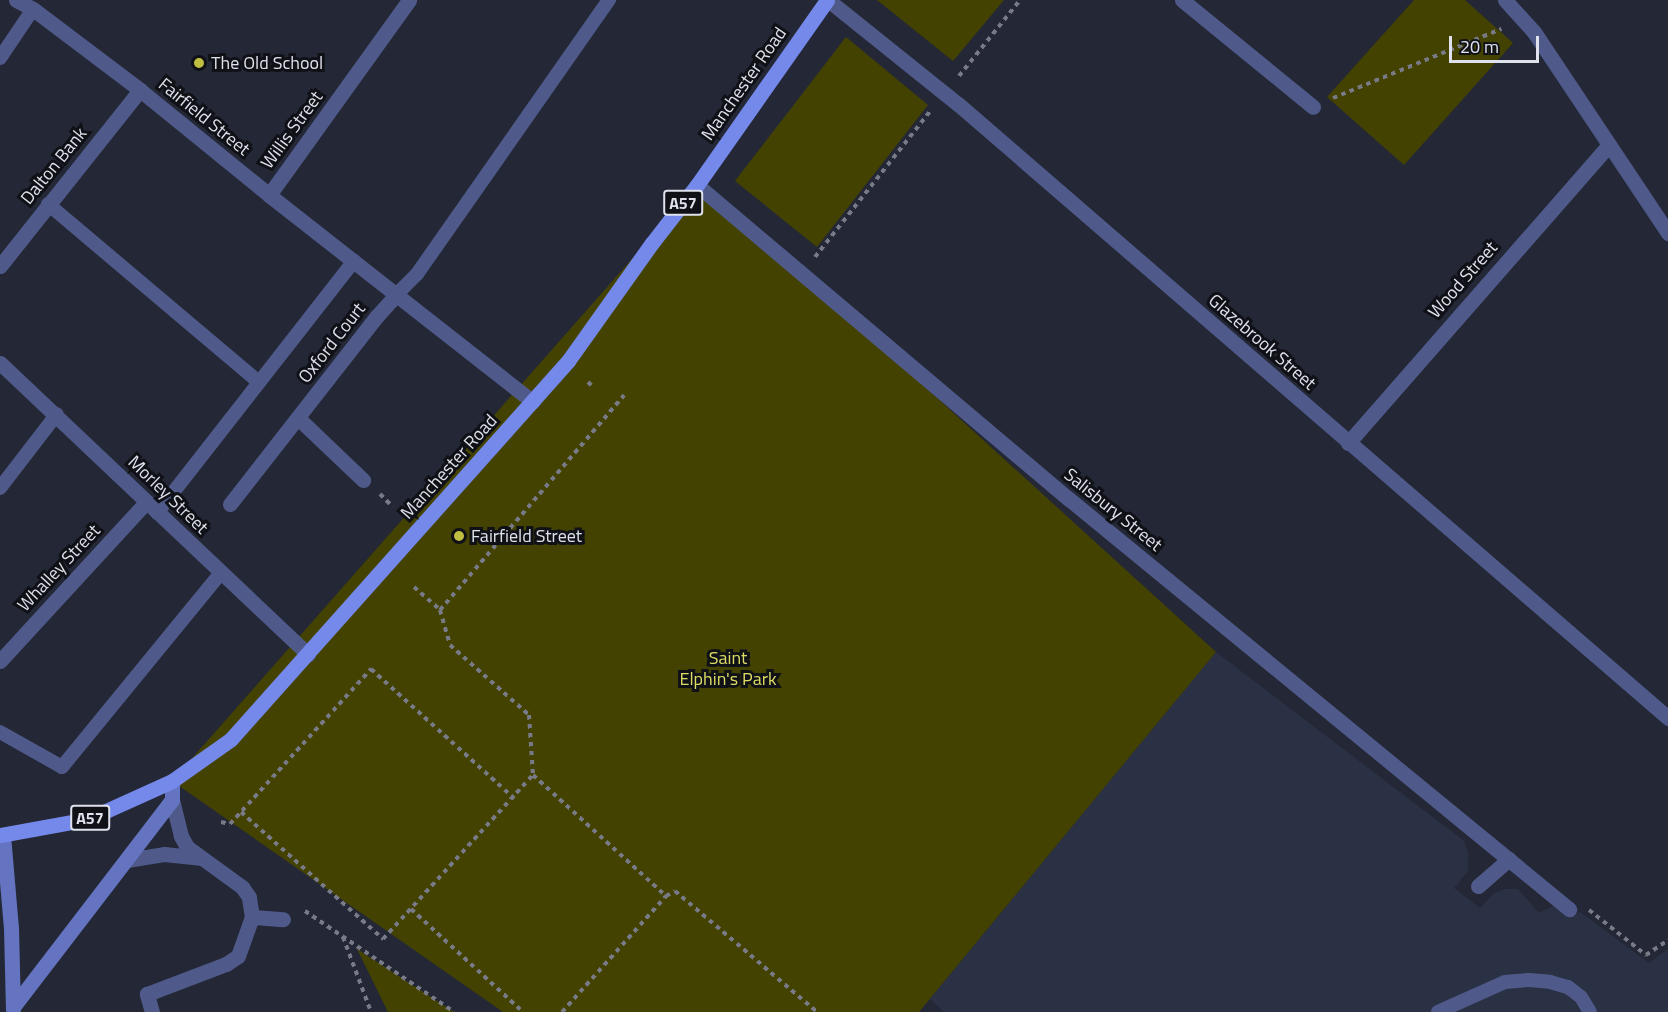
<!DOCTYPE html>
<html>
<head>
<meta charset="utf-8">
<style>
  body { margin:0 }
  #map { position:relative; width:1668px; height:1012px; overflow:hidden; background:#242836; font-family:"Titillium Web",sans-serif }
  div>[style] { position:absolute }
  .built>* { inset:0; background:#2b3145 }
  .green>* { inset:0; background:#444200 }
  .path>* { height:4px; margin-top:-2px; transform-origin:0; background:repeating-linear-gradient(90deg,#787b87 0 4.5px,transparent 0 9px) }
  .lane>* { height:14px; margin:-7px; padding:0 7px; transform-origin:7px; border-radius:7px; background:#4f5a8a }
  .street>* { height:15px; margin:-7.5px; padding:0 7.5px; transform-origin:7.5px; border-radius:7.5px; background:#4f5a8a }
  .secondary>* { height:15px; margin:-7.5px; padding:0 7.5px; transform-origin:7.5px; border-radius:7.5px; background:#6474c1 }
  .primary>* { height:15px; margin:-7.5px; padding:0 7.5px; transform-origin:7.5px; border-radius:7.5px; background:#7589eb }
  .dots>* { width:16px; height:16px; translate:-50% -50%; box-sizing:border-box; border:3px solid #0f1117; border-radius:50% }
  span { translate:-50% -50%; white-space:nowrap; text-align:center; line-height:1.15; -webkit-text-stroke:6px #0f1117; paint-order:stroke }
  .shield-label span { padding:2px 4px; background:#0f1117; border:2px solid; border-radius:4px; -webkit-text-stroke-width:0 }
  .shield-label { font-size:16px; color:#dfe2ec; font-weight:700 }
  .poi-label { font-size:18px; color:#dfe2ec }
  .left { translate:0 -50%; text-align:left }
  .street-label { font-size:18px; color:#dfe2ec }
  .park-label { font-size:18px; color:#dedd63 }
  .scale { position:absolute; left:1449px; top:36px; width:90px; height:27px; box-sizing:border-box; border:3px solid #dfe2ec; border-top:0; padding-left:8px; font-size:18px; line-height:21px; white-space:nowrap; color:#dfe2ec; -webkit-text-stroke:4px #0f1117; paint-order:stroke }
</style>
</head>
<body>
<div id="map">
  <div class="built">
    <i style="clip-path:polygon(1216px 652px,1464px 841px,1468px 853px,1468px 871px,1454px 888px,1480px 908px,1493px 894px,1505px 889px,1518px 889px,1539px 913px,1553px 906px,1571px 916px,1580px 912px,1649px 963px,1668px 949px,1668px 1012px,944px 1012px,930px 999px)"></i>
  </div>
  <div class="green">
    <i style="clip-path:polygon(877px 0,1004px 0,953px 61px)"></i>
    <i style="clip-path:polygon(1414px 0,1465px 0,1513px 43px,1404px 165px,1327px 97px)"></i>
    <i style="clip-path:polygon(846px 37px,928px 105px,817px 247px,735px 181px)"></i>
    <i style="clip-path:polygon(697px 185px,801px 274px,1216px 652px,919px 1012px,503px 1012px,172px 781px)"></i>
    <i style="clip-path:polygon(357px 949px,454px 1012px,388px 1012px)"></i>
  </div>
  <div class="path">
    <i style="left:959px;top:76px;width:97px;rotate:-51.2deg"></i>
    <i style="left:1333px;top:98px;width:182px;rotate:-22.3deg"></i>
    <i style="left:815px;top:257px;width:187px;rotate:-51.7deg"></i>
    <i style="left:588px;top:382px;width:6px;rotate:45deg"></i>
    <i style="left:380px;top:494px;width:18px;rotate:45deg"></i>
    <i style="left:414px;top:587px;width:35px;rotate:41deg"></i>
    <i style="left:440px;top:610px;width:36px;rotate:74deg"></i>
    <i style="left:450px;top:645px;width:106px;rotate:41.5deg"></i>
    <i style="left:529px;top:715px;width:60px;rotate:86.2deg"></i>
    <i style="left:533px;top:775px;width:180px;rotate:42.3deg"></i>
    <i style="left:666px;top:896px;width:10px;rotate:-29deg"></i>
    <i style="left:675px;top:891px;width:187px;rotate:40.4deg"></i>
    <i style="left:440px;top:610px;width:283px;rotate:-49.4deg"></i>
    <i style="left:241px;top:812px;width:191px;rotate:41.8deg"></i>
    <i style="left:383px;top:939px;width:222px;rotate:-47.6deg"></i>
    <i style="left:221px;top:822px;width:9px;rotate:13deg"></i>
    <i style="left:230px;top:824px;width:210px;rotate:-47.7deg"></i>
    <i style="left:371px;top:669px;width:193px;rotate:42.1deg"></i>
    <i style="left:411px;top:909px;width:152px;rotate:42.6deg"></i>
    <i style="left:1589px;top:910px;width:73px;rotate:38.3deg"></i>
    <i style="left:1646px;top:955px;width:27px;rotate:-34deg"></i>
    <i style="left:305px;top:911px;width:180px;rotate:34.1deg"></i>
    <i style="left:343px;top:937px;width:80px;rotate:69.5deg"></i>
    <i style="left:562px;top:1012px;width:156px;rotate:-48.1deg"></i>
  </div>
  <div class="lane">
    <i style="left:0;top:58px;width:59px;rotate:-56deg"></i>
    <i style="left:48px;top:204px;width:276px;rotate:40.2deg"></i>
    <i style="left:398px;top:293px;width:27px;rotate:-45deg"></i>
    <i style="left:417px;top:274px;width:335px;rotate:-55deg"></i>
    <i style="left:0;top:488px;width:93px;rotate:-52.4deg"></i>
    <i style="left:157px;top:513px;width:320px;rotate:-52deg"></i>
    <i style="left:0;top:732px;width:71px;rotate:29.4deg"></i>
    <i style="left:62px;top:767px;width:251px;rotate:-50.7deg"></i>
    <i style="left:1438px;top:1012px;width:73px;rotate:-24.1deg"></i>
    <i style="left:1505px;top:982px;width:24px;rotate:-5deg"></i>
    <i style="left:1529px;top:980px;width:21px;rotate:5deg"></i>
    <i style="left:1550px;top:982px;width:19px;rotate:16deg"></i>
    <i style="left:1568px;top:987px;width:16px;rotate:38deg"></i>
    <i style="left:1581px;top:997px;width:17px;rotate:59deg"></i>
  </div>
  <div class="street">
    <i style="left:16px;top:0;width:19px;rotate:28deg"></i>
    <i style="left:33px;top:9px;width:134px;rotate:37.1deg"></i>
    <i style="left:140px;top:90px;width:166px;rotate:39.1deg"></i>
    <i style="left:269px;top:195px;width:335px;rotate:38.1deg"></i>
    <i style="left:828px;top:0;width:166px;rotate:38.7deg"></i>
    <i style="left:958px;top:104px;width:939px;rotate:40.85deg"></i>
    <i style="left:1182px;top:0;width:169px;rotate:39.2deg"></i>
    <i style="left:1505px;top:0;width:43px;rotate:47.8deg"></i>
    <i style="left:1534px;top:32px;width:242px;rotate:56.3deg"></i>
    <i style="left:697px;top:185px;width:487px;rotate:40.2deg"></i>
    <i style="left:1069px;top:499px;width:647px;rotate:39.35deg"></i>
    <i style="left:269px;top:195px;width:240px;rotate:-54.3deg"></i>
    <i style="left:0;top:266px;width:225px;rotate:-51.5deg"></i>
    <i style="left:0;top:363px;width:424px;rotate:43.4deg"></i>
    <i style="left:298px;top:418px;width:90px;rotate:43.6deg"></i>
    <i style="left:1348px;top:443px;width:396px;rotate:-48.8deg"></i>
    <i style="left:230px;top:504px;width:239px;rotate:-52deg"></i>
    <i style="left:377px;top:316px;width:31px;rotate:-48deg"></i>
    <i style="left:0;top:661px;width:216px;rotate:-47.4deg"></i>
    <i style="left:127px;top:860px;width:37px;rotate:-9deg"></i>
    <i style="left:164px;top:854px;width:36px;rotate:6deg"></i>
    <i style="left:1478px;top:886px;width:41px;rotate:-41.1deg"></i>
    <i style="left:252px;top:917px;width:31px;rotate:4deg"></i>
    <i style="left:152px;top:1012px;width:19px;rotate:-106deg"></i>
    <i style="left:147px;top:994px;width:85px;rotate:-20.8deg"></i>
    <i style="left:226px;top:964px;width:14px;rotate:-34deg"></i>
    <i style="left:238px;top:956px;width:41px;rotate:-70.3deg"></i>
    <i style="left:252px;top:917px;width:20px;rotate:-99deg"></i>
    <i style="left:249px;top:897px;width:12px;rotate:-125deg"></i>
    <i style="left:242px;top:887px;width:68px;rotate:-144deg"></i>
    <i style="left:187px;top:847px;width:13px;rotate:-119deg"></i>
    <i style="left:181px;top:836px;width:37px;rotate:-104deg"></i>
  </div>
  <div class="secondary">
    <i style="left:3px;top:835px;width:93px;rotate:85.1deg"></i>
    <i style="left:11px;top:928px;width:81px;rotate:88.6deg"></i>
    <i style="left:13px;top:1007px;width:261px;rotate:-52.5deg"></i>
    <i style="left:172px;top:800px;width:19px;rotate:-90deg"></i>
  </div>
  <div class="primary">
    <i style="left:0;top:835px;width:89px;rotate:-10.3deg"></i>
    <i style="left:88px;top:819px;width:92px;rotate:-24.3deg"></i>
    <i style="left:172px;top:781px;width:72px;rotate:-35.4deg"></i>
    <i style="left:231px;top:739px;width:506px;rotate:-48.28deg"></i>
    <i style="left:568px;top:361px;width:145px;rotate:-54.6deg"></i>
    <i style="left:652px;top:243px;width:73px;rotate:-52.2deg"></i>
    <i style="left:697px;top:185px;width:226px;rotate:-54.9deg"></i>
  </div>
  <div class="dots">
    <i style="left:199px;top:63px;background:#c0be41"></i>
    <i style="left:459px;top:536px;background:#c0be41"></i>
  </div>
  <div class="shield-label">
    <span style="left:683px;top:203px">A57</span>
    <span style="left:90px;top:818px">A57</span>
  </div>
  <div class="poi-label">
    <span class="left" style="left:211px;top:63px">The Old School</span>
    <span class="left" style="left:471px;top:536px">Fairfield Street</span>
  </div>
  <div class="street-label">
    <span style="left:744px;top:84px;rotate:-55deg">Manchester Road</span>
    <span style="left:204px;top:117px;rotate:39deg">Fairfield Street</span>
    <span style="left:292px;top:130px;rotate:-54deg">Willis Street</span>
    <span style="left:54px;top:166px;rotate:-51deg">Dalton Bank</span>
    <span style="left:1463px;top:280px;rotate:-49deg">Wood Street</span>
    <span style="left:1262px;top:342px;rotate:41deg">Glazebrook Street</span>
    <span style="left:332px;top:343px;rotate:-52deg">Oxford Court</span>
    <span style="left:449px;top:467px;rotate:-48deg">Manchester Road</span>
    <span style="left:168px;top:495px;rotate:44deg">Morley Street</span>
    <span style="left:1113px;top:510px;rotate:39deg">Salisbury Street</span>
    <span style="left:59px;top:568px;rotate:-47deg">Whalley Street</span>
  </div>
  <div class="park-label">
    <span style="left:728px;top:669px">Saint<br>Elphin's Park</span>
  </div>
  <div class="scale">20 m</div>
</div>
</body>
</html>
